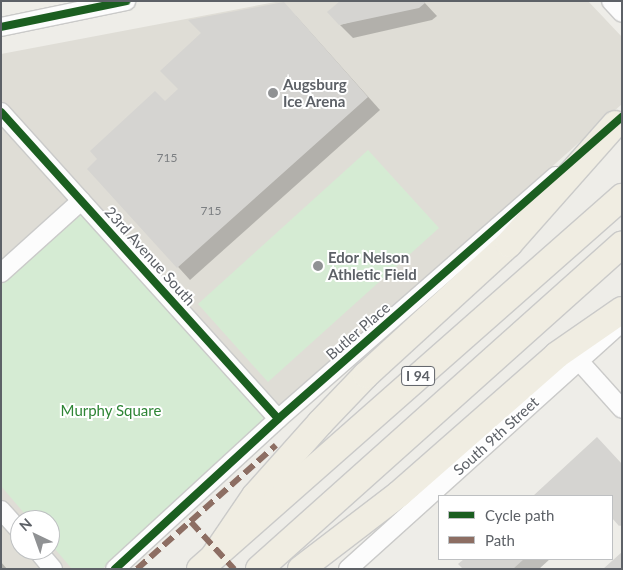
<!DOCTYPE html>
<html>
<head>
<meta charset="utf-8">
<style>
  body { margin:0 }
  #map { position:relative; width:623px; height:570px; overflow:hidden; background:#eeede8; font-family:Lato,sans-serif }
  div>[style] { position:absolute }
  .education>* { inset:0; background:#dfddd6 }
  .green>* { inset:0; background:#d5ebd3 }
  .shadow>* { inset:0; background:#0003 }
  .building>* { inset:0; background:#d5d4d1 }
  .roads { filter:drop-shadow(1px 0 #cacac9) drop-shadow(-1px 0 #cacac9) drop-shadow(0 1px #cacac9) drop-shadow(0 -1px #cacac9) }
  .minor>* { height:18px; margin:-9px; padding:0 9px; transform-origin:9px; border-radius:9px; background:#fcfcfc }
  .highway>* { height:26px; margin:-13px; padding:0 13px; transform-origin:13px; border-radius:13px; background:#f0ede2 }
  .quiet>* { height:6px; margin-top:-3px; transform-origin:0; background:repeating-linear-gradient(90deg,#8d6e63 0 12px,transparent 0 18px) }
  .cycleway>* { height:8px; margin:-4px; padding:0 4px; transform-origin:4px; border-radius:4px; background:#1b5e20 }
  .dots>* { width:14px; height:14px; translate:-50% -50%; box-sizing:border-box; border:2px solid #fff; border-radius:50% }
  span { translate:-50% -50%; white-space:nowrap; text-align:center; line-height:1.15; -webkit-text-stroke:4px #fff; paint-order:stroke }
  .number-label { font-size:12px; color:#7c7f82 }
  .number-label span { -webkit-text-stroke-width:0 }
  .shield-label span { padding:1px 4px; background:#fff; border:1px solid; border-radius:4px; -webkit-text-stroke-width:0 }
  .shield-label { font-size:14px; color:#5d6167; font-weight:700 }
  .poi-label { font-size:15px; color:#5d6167; font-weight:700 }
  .left { translate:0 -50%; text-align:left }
  .street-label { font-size:15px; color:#5d6167 }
  .park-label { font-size:15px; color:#2e8535 }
  .frame { position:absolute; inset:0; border:2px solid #5d6167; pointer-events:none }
  .legend { position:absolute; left:438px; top:495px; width:175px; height:65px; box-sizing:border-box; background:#fff; border:1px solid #bec0c2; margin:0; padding:6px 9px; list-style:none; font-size:15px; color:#5d6167 }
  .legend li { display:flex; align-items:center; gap:10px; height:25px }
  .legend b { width:25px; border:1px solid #bec0c2 }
  .north { position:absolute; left:10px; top:510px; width:50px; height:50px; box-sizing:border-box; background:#fff; border:1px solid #bec0c2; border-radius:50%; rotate:318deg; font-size:14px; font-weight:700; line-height:20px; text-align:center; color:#5d6167 }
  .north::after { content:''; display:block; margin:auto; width:18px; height:22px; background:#909294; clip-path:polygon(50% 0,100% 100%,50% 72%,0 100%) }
</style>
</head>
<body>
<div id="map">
  <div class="education">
    <i style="clip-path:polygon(evenodd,281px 1px,588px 1px,622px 37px,622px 104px,102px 569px,1px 569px,1px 54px,281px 1px,20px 520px,50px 520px,50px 550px,20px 550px,20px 520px)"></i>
  </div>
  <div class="green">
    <i style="clip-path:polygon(368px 150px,439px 228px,268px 382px,198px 304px)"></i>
    <i style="clip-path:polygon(82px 213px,267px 420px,102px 569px,72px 569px,50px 543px,50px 520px,30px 520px,1px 486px,1px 285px)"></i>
  </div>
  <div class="shadow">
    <i style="clip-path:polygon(423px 1px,437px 16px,432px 20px,353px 38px,340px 25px)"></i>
    <i style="clip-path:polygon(296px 16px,380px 110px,190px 280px,89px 169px,165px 103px)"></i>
    <i style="clip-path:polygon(597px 439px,622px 465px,622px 527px,612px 516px,612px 496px,534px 496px)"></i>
    <i style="clip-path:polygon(466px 559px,550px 559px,539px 569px,464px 569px,460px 564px)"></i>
    <i style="clip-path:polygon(1px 562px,7px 569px,1px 569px)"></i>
  </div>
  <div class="building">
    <i style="clip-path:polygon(340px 1px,424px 1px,425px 3px,419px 8px,339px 25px,327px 12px)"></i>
    <i style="clip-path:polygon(284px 2px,368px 97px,177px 268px,87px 169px,97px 159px,90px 151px,155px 91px,165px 101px,178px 89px,160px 71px,201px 33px,188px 20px)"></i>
    <i style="clip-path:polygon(597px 437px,622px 464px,622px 524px,619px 526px,612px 518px,612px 496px,533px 496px)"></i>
    <i style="clip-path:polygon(622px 552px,622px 569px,603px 569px)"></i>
    <i style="clip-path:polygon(464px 559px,524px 559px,513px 569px,463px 569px,458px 564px)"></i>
  </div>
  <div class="roads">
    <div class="minor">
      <i style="left:611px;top:1px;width:16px;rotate:47deg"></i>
      <i style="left:1px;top:27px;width:128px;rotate:-11.7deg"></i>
      <i style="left:1px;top:112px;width:413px;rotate:47.9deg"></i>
      <i style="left:1px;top:273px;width:108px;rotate:-42deg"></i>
      <i style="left:579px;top:361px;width:64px;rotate:48.1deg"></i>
      <i style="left:1px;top:510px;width:28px;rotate:48deg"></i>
      <i style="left:37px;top:550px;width:25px;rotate:50deg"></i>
      <i style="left:115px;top:569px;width:222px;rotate:-42.6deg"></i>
      <i style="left:278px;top:419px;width:369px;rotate:-41.2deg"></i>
      <i style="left:348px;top:569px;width:367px;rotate:-42deg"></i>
    </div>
    <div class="highway">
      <i style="left:214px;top:556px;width:73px;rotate:-55.7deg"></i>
      <i style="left:255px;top:496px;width:98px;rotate:-48.3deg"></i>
      <i style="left:320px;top:423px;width:66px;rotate:-46.2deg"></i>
      <i style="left:366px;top:375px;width:194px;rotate:-42.5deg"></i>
      <i style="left:509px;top:244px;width:160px;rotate:-48.5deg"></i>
      <i style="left:200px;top:569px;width:563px;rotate:-41.4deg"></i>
      <i style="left:259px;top:569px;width:487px;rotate:-41.8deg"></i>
      <i style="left:301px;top:569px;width:123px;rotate:-37.4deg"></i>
      <i style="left:399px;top:494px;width:210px;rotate:-41.3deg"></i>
      <i style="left:557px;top:355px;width:79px;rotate:-34.7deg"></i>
    </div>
  </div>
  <div class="quiet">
    <i style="left:191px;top:522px;width:64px;rotate:47.5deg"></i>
    <i style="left:137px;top:569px;width:186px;rotate:-41.7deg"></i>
  </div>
  <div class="cycleway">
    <i style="left:1px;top:27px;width:128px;rotate:-11.7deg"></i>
    <i style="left:1px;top:112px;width:413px;rotate:47.9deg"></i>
    <i style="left:115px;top:569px;width:222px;rotate:-42.6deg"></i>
    <i style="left:278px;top:419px;width:458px;rotate:-41.3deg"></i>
  </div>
  <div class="dots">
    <i style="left:273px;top:93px;background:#909294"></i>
    <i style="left:318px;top:266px;background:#909294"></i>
  </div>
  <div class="number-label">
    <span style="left:167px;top:158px">715</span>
    <span style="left:211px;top:211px">715</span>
  </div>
  <div class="shield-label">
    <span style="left:418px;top:376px">I 94</span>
  </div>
  <div class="poi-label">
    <span class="left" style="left:283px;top:93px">Augsburg<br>Ice Arena</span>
    <span class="left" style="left:328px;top:266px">Edor Nelson<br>Athletic Field</span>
  </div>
  <div class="street-label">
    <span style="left:150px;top:256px;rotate:48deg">23rd Avenue South</span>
    <span style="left:358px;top:331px;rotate:-41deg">Butler Place</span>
    <span style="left:496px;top:436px;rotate:-42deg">South 9th Street</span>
  </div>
  <div class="park-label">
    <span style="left:111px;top:411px">Murphy Square</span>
  </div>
  <div class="frame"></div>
  <ul class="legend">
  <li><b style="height:6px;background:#1b5e20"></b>Cycle path</li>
  <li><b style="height:6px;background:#8d6e63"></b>Path</li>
  </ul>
  <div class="north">N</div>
</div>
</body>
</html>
